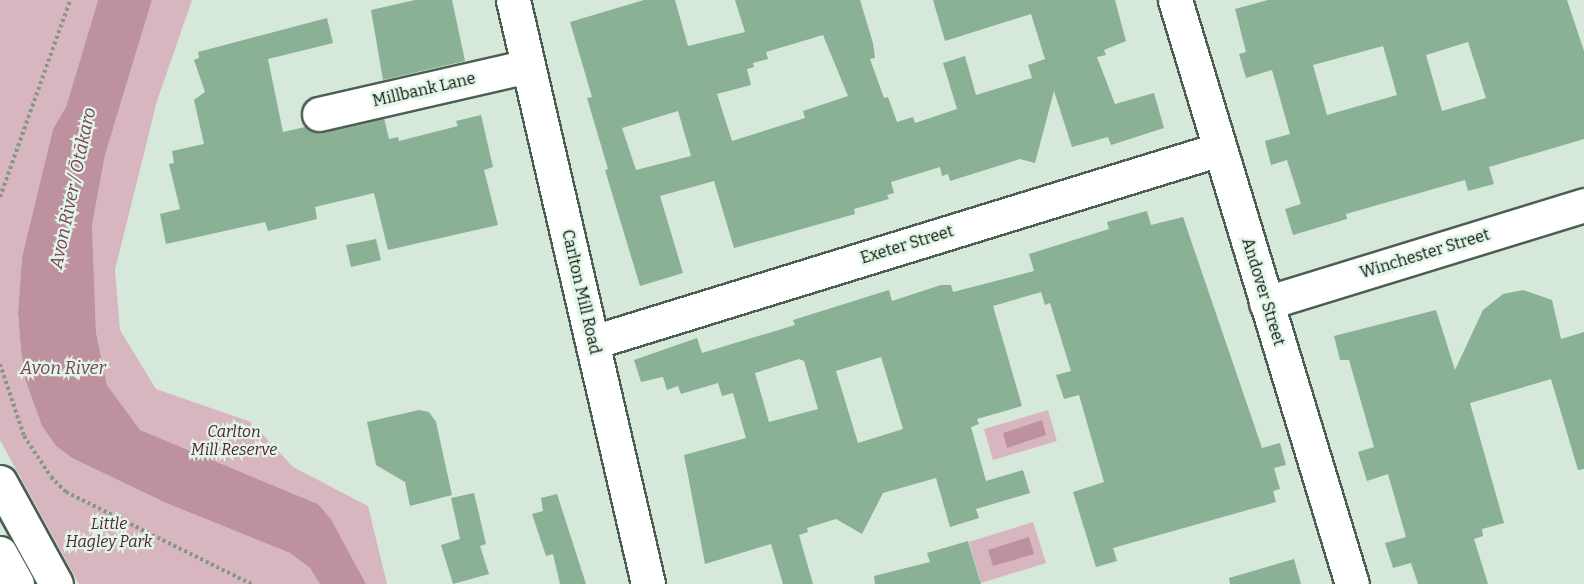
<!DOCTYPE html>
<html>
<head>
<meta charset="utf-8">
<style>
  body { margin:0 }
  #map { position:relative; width:1584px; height:584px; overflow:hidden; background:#d5e8da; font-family:Bitter,serif }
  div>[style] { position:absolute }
  .green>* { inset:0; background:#d8b6c0 }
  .water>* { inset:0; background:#bd919f }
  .building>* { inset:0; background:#8ab096 }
  .path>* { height:4px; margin-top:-2px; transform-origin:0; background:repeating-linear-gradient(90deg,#87968b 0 3px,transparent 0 6px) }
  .roads { filter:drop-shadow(2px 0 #4d5e52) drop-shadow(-2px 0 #4d5e52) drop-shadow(0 2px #4d5e52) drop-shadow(0 -2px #4d5e52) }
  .minor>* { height:33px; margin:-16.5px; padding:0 16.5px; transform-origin:16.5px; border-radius:16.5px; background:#fff }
  .major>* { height:33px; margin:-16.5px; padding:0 16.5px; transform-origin:16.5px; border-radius:16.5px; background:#fff }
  span { translate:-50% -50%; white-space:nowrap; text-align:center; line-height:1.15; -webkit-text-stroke:4.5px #e2f6e7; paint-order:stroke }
  .street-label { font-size:16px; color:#09100b }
  .park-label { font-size:16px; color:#572036; font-style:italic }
  .water-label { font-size:18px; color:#7c4157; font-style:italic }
</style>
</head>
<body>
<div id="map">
  <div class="green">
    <i style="clip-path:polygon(0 0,98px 0,66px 107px,53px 129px,22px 257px,18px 313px,21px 350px,25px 379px,42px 426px,56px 446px,72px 458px,166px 503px,290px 553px,310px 568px,320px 584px,79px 584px,0 440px)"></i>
    <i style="clip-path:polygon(152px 0,192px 0,157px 101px,115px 270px,120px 330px,156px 389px,251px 422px,293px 467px,368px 506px,387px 584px,366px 584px,331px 519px,318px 504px,139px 430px,107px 385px,96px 332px,92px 225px,105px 155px)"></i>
    <i style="clip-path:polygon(1048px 410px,1057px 441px,993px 460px,984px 429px)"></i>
    <i style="clip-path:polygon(1033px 522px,1046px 563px,981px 583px,969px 542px)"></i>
  </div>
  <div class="water">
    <i style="clip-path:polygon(98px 0,152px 0,105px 155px,92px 225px,96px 332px,107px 385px,140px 430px,318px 504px,331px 519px,366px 584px,320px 584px,310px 568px,290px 553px,166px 503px,72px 458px,56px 446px,42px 426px,25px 379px,21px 350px,18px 313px,22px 257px,53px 129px,66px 107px)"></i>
    <i style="clip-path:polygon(1042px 420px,1046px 435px,1007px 448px,1003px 433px)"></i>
    <i style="clip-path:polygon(1029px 537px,1034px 554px,993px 566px,988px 550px)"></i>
  </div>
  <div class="building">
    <i style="clip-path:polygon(415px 0,452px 0,465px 61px,383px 80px,371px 10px)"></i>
    <i style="clip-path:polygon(evenodd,644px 0,675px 0,688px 46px,745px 32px,735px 0,860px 0,873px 43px,875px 58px,870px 59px,884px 98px,888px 97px,897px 122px,913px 117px,915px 123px,957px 109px,943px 63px,965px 56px,976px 95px,1032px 78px,1028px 65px,1045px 59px,1031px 14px,945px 41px,933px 0,1115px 0,1126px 41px,1104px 50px,1106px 55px,1097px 57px,1115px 104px,1154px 93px,1164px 128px,1111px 145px,1108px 137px,1072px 147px,1054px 91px,1035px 163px,1020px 159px,950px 181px,948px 174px,942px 176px,940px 167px,891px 182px,894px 193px,887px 195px,889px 199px,854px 209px,855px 214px,734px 248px,714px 181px,660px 196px,683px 273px,640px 286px,605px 170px,608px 169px,587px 98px,592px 97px,570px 22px,644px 0,823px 35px,848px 96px,803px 111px,805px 118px,732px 141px,717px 94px,751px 85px,747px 69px,754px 67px,753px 63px,768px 59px,766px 52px,823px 35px,644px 0,678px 111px,691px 156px,636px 170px,622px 128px,678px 111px)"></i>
    <i style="clip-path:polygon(evenodd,1268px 0,1567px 0,1584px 51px,1584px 139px,1489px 167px,1494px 184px,1468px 191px,1465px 180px,1346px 214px,1347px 219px,1293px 235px,1285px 209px,1301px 204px,1287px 160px,1271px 165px,1265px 141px,1290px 134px,1272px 70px,1246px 78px,1239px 54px,1246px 52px,1235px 9px,1268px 0,1468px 42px,1486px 98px,1442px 111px,1426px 55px,1468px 42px,1268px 0,1383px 46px,1397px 95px,1327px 115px,1313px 65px,1383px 46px)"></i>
    <i style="clip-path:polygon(327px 18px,333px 43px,268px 59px,283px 132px,305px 127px,323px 132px,384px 118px,389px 139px,398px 137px,399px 141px,458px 126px,456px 121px,481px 115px,493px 167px,484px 170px,498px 225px,388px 250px,374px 193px,315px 207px,317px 219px,268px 231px,265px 222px,166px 244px,160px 214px,180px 209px,169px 164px,174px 163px,172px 151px,204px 144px,194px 100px,205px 92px,194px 60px,199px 58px,198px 52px)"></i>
    <i style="clip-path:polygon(evenodd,1147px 211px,1151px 225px,1183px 217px,1262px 448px,1280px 443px,1286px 465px,1274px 468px,1280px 489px,1273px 491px,1276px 502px,1113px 548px,1117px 561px,1096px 567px,1073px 492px,1104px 482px,1079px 395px,1064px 399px,1056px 375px,1071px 371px,1050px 303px,1045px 305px,1041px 292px,993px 306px,1022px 406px,977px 419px,979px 424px,971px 427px,986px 481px,1023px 470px,1030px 493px,976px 509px,979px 518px,950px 527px,936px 478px,883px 493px,862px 534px,836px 519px,807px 528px,808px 532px,799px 535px,813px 584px,783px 584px,771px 544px,705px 564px,684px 455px,746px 438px,733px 393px,722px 396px,718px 383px,681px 394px,678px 386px,667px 390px,663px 377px,641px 382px,634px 360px,697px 338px,702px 353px,795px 325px,793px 320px,889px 290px,892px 301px,941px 285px,951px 285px,953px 292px,1034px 271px,1029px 254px,1109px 229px,1107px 222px,1147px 211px,881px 357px,903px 429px,858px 443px,836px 371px,881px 357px,1147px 211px,799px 359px,804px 361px,818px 409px,769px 422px,755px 373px,799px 359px)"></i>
    <i style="clip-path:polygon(376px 239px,381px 260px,351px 267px,346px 245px)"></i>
    <i style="clip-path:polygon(1523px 290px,1552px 300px,1561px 339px,1584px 332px,1584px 469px,1578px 470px,1551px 379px,1470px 403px,1504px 523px,1482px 529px,1483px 536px,1474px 539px,1488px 584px,1418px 584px,1411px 563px,1393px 568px,1385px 543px,1406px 537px,1388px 474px,1367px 481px,1358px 452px,1374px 447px,1349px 360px,1340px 360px,1334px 336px,1436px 310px,1455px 370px,1483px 310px,1503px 294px)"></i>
    <i style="clip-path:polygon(419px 410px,429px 412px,436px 422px,452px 495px,410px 506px,405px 482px,376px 465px,367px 422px)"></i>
    <i style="clip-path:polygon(474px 493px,486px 544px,480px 546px,489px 574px,453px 584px,441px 545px,460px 539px,451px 498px)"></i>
    <i style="clip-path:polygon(557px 494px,586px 584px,560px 584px,553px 554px,546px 556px,532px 514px,543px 511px,541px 498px)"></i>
    <i style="clip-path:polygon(968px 541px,981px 584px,875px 584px,874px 576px,930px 562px,927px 553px)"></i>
    <i style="clip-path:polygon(1294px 559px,1301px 584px,1230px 584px,1229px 578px)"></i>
  </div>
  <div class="path">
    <i style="left:0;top:197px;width:209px;rotate:-70.4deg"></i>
    <i style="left:0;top:364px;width:76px;rotate:71.6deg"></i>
    <i style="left:24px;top:436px;width:49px;rotate:56.6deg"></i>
    <i style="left:51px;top:477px;width:21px;rotate:45deg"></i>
    <i style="left:66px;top:492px;width:207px;rotate:26.4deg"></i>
  </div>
  <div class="roads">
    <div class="minor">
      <i style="left:1175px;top:0;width:610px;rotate:73.14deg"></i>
      <i style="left:319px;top:114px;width:214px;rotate:-12.9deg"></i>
      <i style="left:1266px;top:303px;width:333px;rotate:-17.1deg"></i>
      <i style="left:593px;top:342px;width:656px;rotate:-17.11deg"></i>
    </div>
    <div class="major">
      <i style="left:513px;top:0;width:599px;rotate:76.98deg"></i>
      <i style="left:0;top:482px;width:116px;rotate:61.2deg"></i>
      <i style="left:0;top:553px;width:35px;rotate:61deg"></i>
    </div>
  </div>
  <div class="street-label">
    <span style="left:424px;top:90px;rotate:-13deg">Millbank Lane</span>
    <span style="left:907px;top:245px;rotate:-17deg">Exeter Street</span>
    <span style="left:1425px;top:254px;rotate:-17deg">Winchester Street</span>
    <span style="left:581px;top:292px;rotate:77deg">Carlton Mill Road</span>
    <span style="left:1263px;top:292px;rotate:73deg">Andover Street</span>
  </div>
  <div class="park-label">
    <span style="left:234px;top:441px">Carlton<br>Mill Reserve</span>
    <span style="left:109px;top:533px">Little<br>Hagley Park</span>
  </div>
  <div class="water-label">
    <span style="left:73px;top:188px;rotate:-78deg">Avon River / Ōtākaro</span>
    <span style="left:63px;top:368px">Avon River</span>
  </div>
</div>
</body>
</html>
